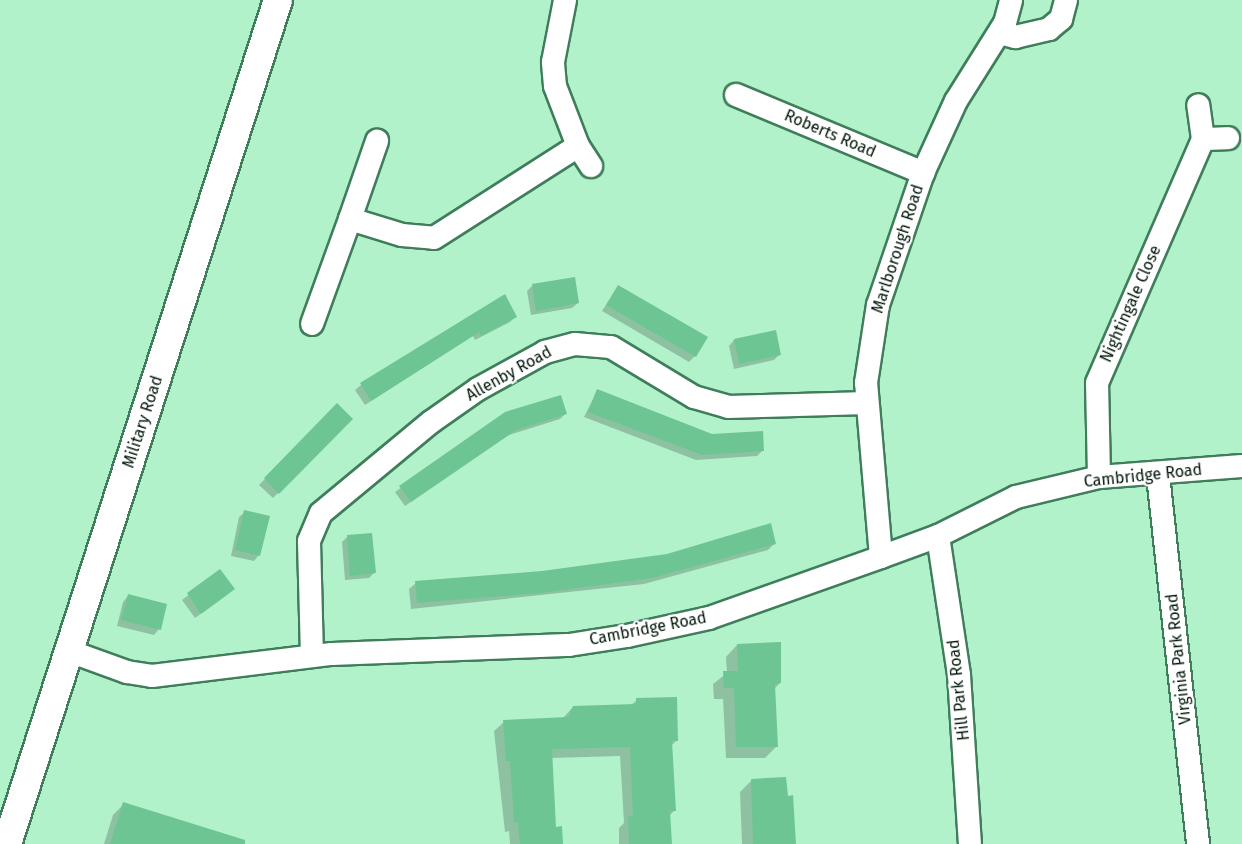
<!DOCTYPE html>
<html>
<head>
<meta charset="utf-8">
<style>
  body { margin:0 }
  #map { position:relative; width:1242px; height:844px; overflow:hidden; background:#b1f2cb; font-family:"Fira Sans",sans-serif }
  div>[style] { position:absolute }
  .shadow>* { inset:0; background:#0003 }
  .building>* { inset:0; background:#6dc594 }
  .roads { filter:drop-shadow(2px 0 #3f7d5b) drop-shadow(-2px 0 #3f7d5b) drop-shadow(0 2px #3f7d5b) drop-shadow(0 -2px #3f7d5b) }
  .minor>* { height:22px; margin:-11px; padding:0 11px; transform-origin:11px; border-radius:11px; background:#fff }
  .tertiary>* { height:28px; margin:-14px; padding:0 14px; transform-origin:14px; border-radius:14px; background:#fff }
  span { translate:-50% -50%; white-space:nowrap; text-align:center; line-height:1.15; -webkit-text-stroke:4.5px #fff; paint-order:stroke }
  .street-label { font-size:16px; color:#001508 }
</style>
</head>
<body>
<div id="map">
  <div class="shadow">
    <i style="clip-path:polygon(532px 286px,578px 303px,572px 308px,531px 315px,527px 291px)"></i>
    <i style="clip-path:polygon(618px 287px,695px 356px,689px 362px,602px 311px)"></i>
    <i style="clip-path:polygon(504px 296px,515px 317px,510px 322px,475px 340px,473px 336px,365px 405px,355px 390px,361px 385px)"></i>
    <i style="clip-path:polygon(734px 340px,780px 354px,774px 360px,734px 369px,729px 346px)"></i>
    <i style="clip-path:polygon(597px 391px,712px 436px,762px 451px,757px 456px,696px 460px,584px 417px)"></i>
    <i style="clip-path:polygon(337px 405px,351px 419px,273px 498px,259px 485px)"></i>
    <i style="clip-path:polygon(566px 413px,560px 419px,509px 435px,405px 506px,395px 492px,506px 414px)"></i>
    <i style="clip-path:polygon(245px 512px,259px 555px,254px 561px,231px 556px,239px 517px)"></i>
    <i style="clip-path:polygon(347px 537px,374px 573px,369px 578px,345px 580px,342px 542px)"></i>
    <i style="clip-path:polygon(775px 543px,768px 550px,644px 584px,411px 609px,409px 589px,416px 583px,542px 573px)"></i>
    <i style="clip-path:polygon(220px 571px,228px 594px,195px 618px,182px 600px)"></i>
    <i style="clip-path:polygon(128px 596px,159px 629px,154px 635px,117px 626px,123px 602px)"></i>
    <i style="clip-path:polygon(737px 645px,780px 683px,774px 689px,776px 747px,765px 758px,726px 758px,723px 699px,714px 699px,713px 684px,727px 673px,726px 657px)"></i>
    <i style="clip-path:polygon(637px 700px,677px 740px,671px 746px,674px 811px,669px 816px,669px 844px,619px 844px,619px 828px,624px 823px,620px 756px,551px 758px,554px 828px,562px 844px,510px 844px,509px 831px,505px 832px,494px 731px,504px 722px,563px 718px,573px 707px,631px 705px)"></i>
    <i style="clip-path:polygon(751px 781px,794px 844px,742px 844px,740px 792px)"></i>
    <i style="clip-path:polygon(124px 804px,243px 844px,104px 844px,113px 815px)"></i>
  </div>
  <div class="building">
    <i style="clip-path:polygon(575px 277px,579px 303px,536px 311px,532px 284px)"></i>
    <i style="clip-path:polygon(618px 285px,708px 337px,696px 357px,606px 305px)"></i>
    <i style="clip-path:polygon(505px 294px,517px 317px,481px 336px,479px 332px,371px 401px,360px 383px)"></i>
    <i style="clip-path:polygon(776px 330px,781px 355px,739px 364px,734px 339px)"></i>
    <i style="clip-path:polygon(597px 389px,712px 434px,763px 431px,764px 451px,702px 455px,588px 412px)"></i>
    <i style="clip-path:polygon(561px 395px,567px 414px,516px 430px,411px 502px,399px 486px,505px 412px)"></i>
    <i style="clip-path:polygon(337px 403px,353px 419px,279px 494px,264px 478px)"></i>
    <i style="clip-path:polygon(244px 510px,270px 516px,260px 556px,235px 550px)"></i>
    <i style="clip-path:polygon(771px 523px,776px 544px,652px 578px,540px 593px,417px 603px,415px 581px,542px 571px,667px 554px)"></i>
    <i style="clip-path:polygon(372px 533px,376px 573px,350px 576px,347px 535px)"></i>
    <i style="clip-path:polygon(220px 569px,235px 589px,201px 614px,187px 593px)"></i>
    <i style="clip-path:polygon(128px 594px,167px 604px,161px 630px,121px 620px)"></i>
    <i style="clip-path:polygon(781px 642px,781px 683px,775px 684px,778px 747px,736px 747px,734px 688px,724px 688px,723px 671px,738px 671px,737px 644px)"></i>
    <i style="clip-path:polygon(677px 697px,678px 741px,672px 741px,676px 811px,670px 811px,672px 844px,629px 844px,628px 817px,633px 816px,630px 747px,552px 749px,556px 827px,562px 826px,563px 844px,520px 844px,518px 822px,514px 823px,510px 761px,506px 761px,503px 720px,568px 717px,573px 706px,636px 704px,636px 698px)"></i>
    <i style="clip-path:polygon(786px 777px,788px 796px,793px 795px,796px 844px,753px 844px,751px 779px)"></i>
    <i style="clip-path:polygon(123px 802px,245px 840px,245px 844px,110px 844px)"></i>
  </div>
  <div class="roads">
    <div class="minor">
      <i style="left:1000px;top:33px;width:16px;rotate:15deg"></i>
      <i style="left:1015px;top:37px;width:35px;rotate:-13deg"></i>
      <i style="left:1049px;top:29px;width:16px;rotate:-40deg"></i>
      <i style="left:1061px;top:19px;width:20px;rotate:-75deg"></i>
      <i style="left:736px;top:95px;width:203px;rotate:22.6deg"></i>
      <i style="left:1203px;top:139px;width:25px;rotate:-2deg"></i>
      <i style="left:578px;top:146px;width:24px;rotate:57deg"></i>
      <i style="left:350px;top:219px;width:83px;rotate:-70.9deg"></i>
      <i style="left:312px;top:324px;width:112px;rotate:-70.1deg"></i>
      <i style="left:350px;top:219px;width:54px;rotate:17.1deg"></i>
      <i style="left:402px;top:235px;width:32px;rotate:5deg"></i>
      <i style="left:434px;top:238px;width:171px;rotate:-32.6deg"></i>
      <i style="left:578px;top:146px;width:64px;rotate:-111deg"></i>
      <i style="left:555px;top:86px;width:24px;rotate:-95deg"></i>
      <i style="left:553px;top:62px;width:63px;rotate:-79deg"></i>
      <i style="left:1158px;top:475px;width:371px;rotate:83.8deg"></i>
      <i style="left:1099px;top:477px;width:94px;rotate:-91.2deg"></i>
      <i style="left:1097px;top:383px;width:266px;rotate:-66.5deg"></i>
      <i style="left:1203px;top:139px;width:34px;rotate:-98deg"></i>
      <i style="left:938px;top:536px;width:141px;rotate:81.4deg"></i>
      <i style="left:959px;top:675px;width:169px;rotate:86.3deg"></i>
      <i style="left:881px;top:557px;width:175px;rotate:-94.9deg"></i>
      <i style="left:866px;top:383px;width:79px;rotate:-81.3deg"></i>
      <i style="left:878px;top:305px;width:139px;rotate:-71.2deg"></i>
      <i style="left:923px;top:173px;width:79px;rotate:-65.4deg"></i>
      <i style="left:956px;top:101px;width:92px;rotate:-57.9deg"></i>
      <i style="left:1005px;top:23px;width:24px;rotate:-75deg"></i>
      <i style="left:69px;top:651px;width:62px;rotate:19.9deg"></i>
      <i style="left:127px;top:672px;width:25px;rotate:9deg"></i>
      <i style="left:152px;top:676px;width:181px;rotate:-7deg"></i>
      <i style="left:332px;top:654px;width:237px;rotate:-2.2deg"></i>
      <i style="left:569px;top:645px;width:59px;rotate:-8.8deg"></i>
      <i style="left:627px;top:636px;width:84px;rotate:-12.4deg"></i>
      <i style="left:709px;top:618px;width:182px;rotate:-19.5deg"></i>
      <i style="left:881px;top:557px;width:61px;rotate:-20.2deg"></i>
      <i style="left:938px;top:536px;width:87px;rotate:-26.6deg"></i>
      <i style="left:1016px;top:497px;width:85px;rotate:-13.5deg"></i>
      <i style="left:1099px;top:477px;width:143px;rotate:-4.4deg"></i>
      <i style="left:312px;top:656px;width:115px;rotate:-91.5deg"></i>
      <i style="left:309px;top:541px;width:30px;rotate:-67deg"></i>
      <i style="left:321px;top:513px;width:143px;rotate:-39.6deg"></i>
      <i style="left:431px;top:422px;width:57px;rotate:-35.1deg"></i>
      <i style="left:478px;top:389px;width:77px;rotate:-28.9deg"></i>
      <i style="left:545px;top:352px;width:31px;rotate:-15deg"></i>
      <i style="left:575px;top:344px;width:36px;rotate:5deg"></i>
      <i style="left:611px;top:347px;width:97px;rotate:31.1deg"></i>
      <i style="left:694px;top:397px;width:35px;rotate:16deg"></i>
      <i style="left:728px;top:407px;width:139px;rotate:-1.6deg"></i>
    </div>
    <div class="tertiary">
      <i style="left:7px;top:844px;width:886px;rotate:-72.2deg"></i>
    </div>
  </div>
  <div class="street-label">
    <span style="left:830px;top:134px;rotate:23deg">Roberts Road</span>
    <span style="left:898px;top:249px;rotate:-72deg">Marlborough Road</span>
    <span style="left:1131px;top:304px;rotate:-66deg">Nightingale Close</span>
    <span style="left:509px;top:374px;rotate:-29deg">Allenby Road</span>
    <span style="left:143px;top:422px;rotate:-72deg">Military Road</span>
    <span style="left:1143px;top:476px;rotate:-6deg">Cambridge Road</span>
    <span style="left:648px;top:629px;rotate:-11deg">Cambridge Road</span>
    <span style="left:1179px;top:659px;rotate:-96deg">Virginia Park Road</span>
    <span style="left:959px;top:690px;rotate:-96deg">Hill Park Road</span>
  </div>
</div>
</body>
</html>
